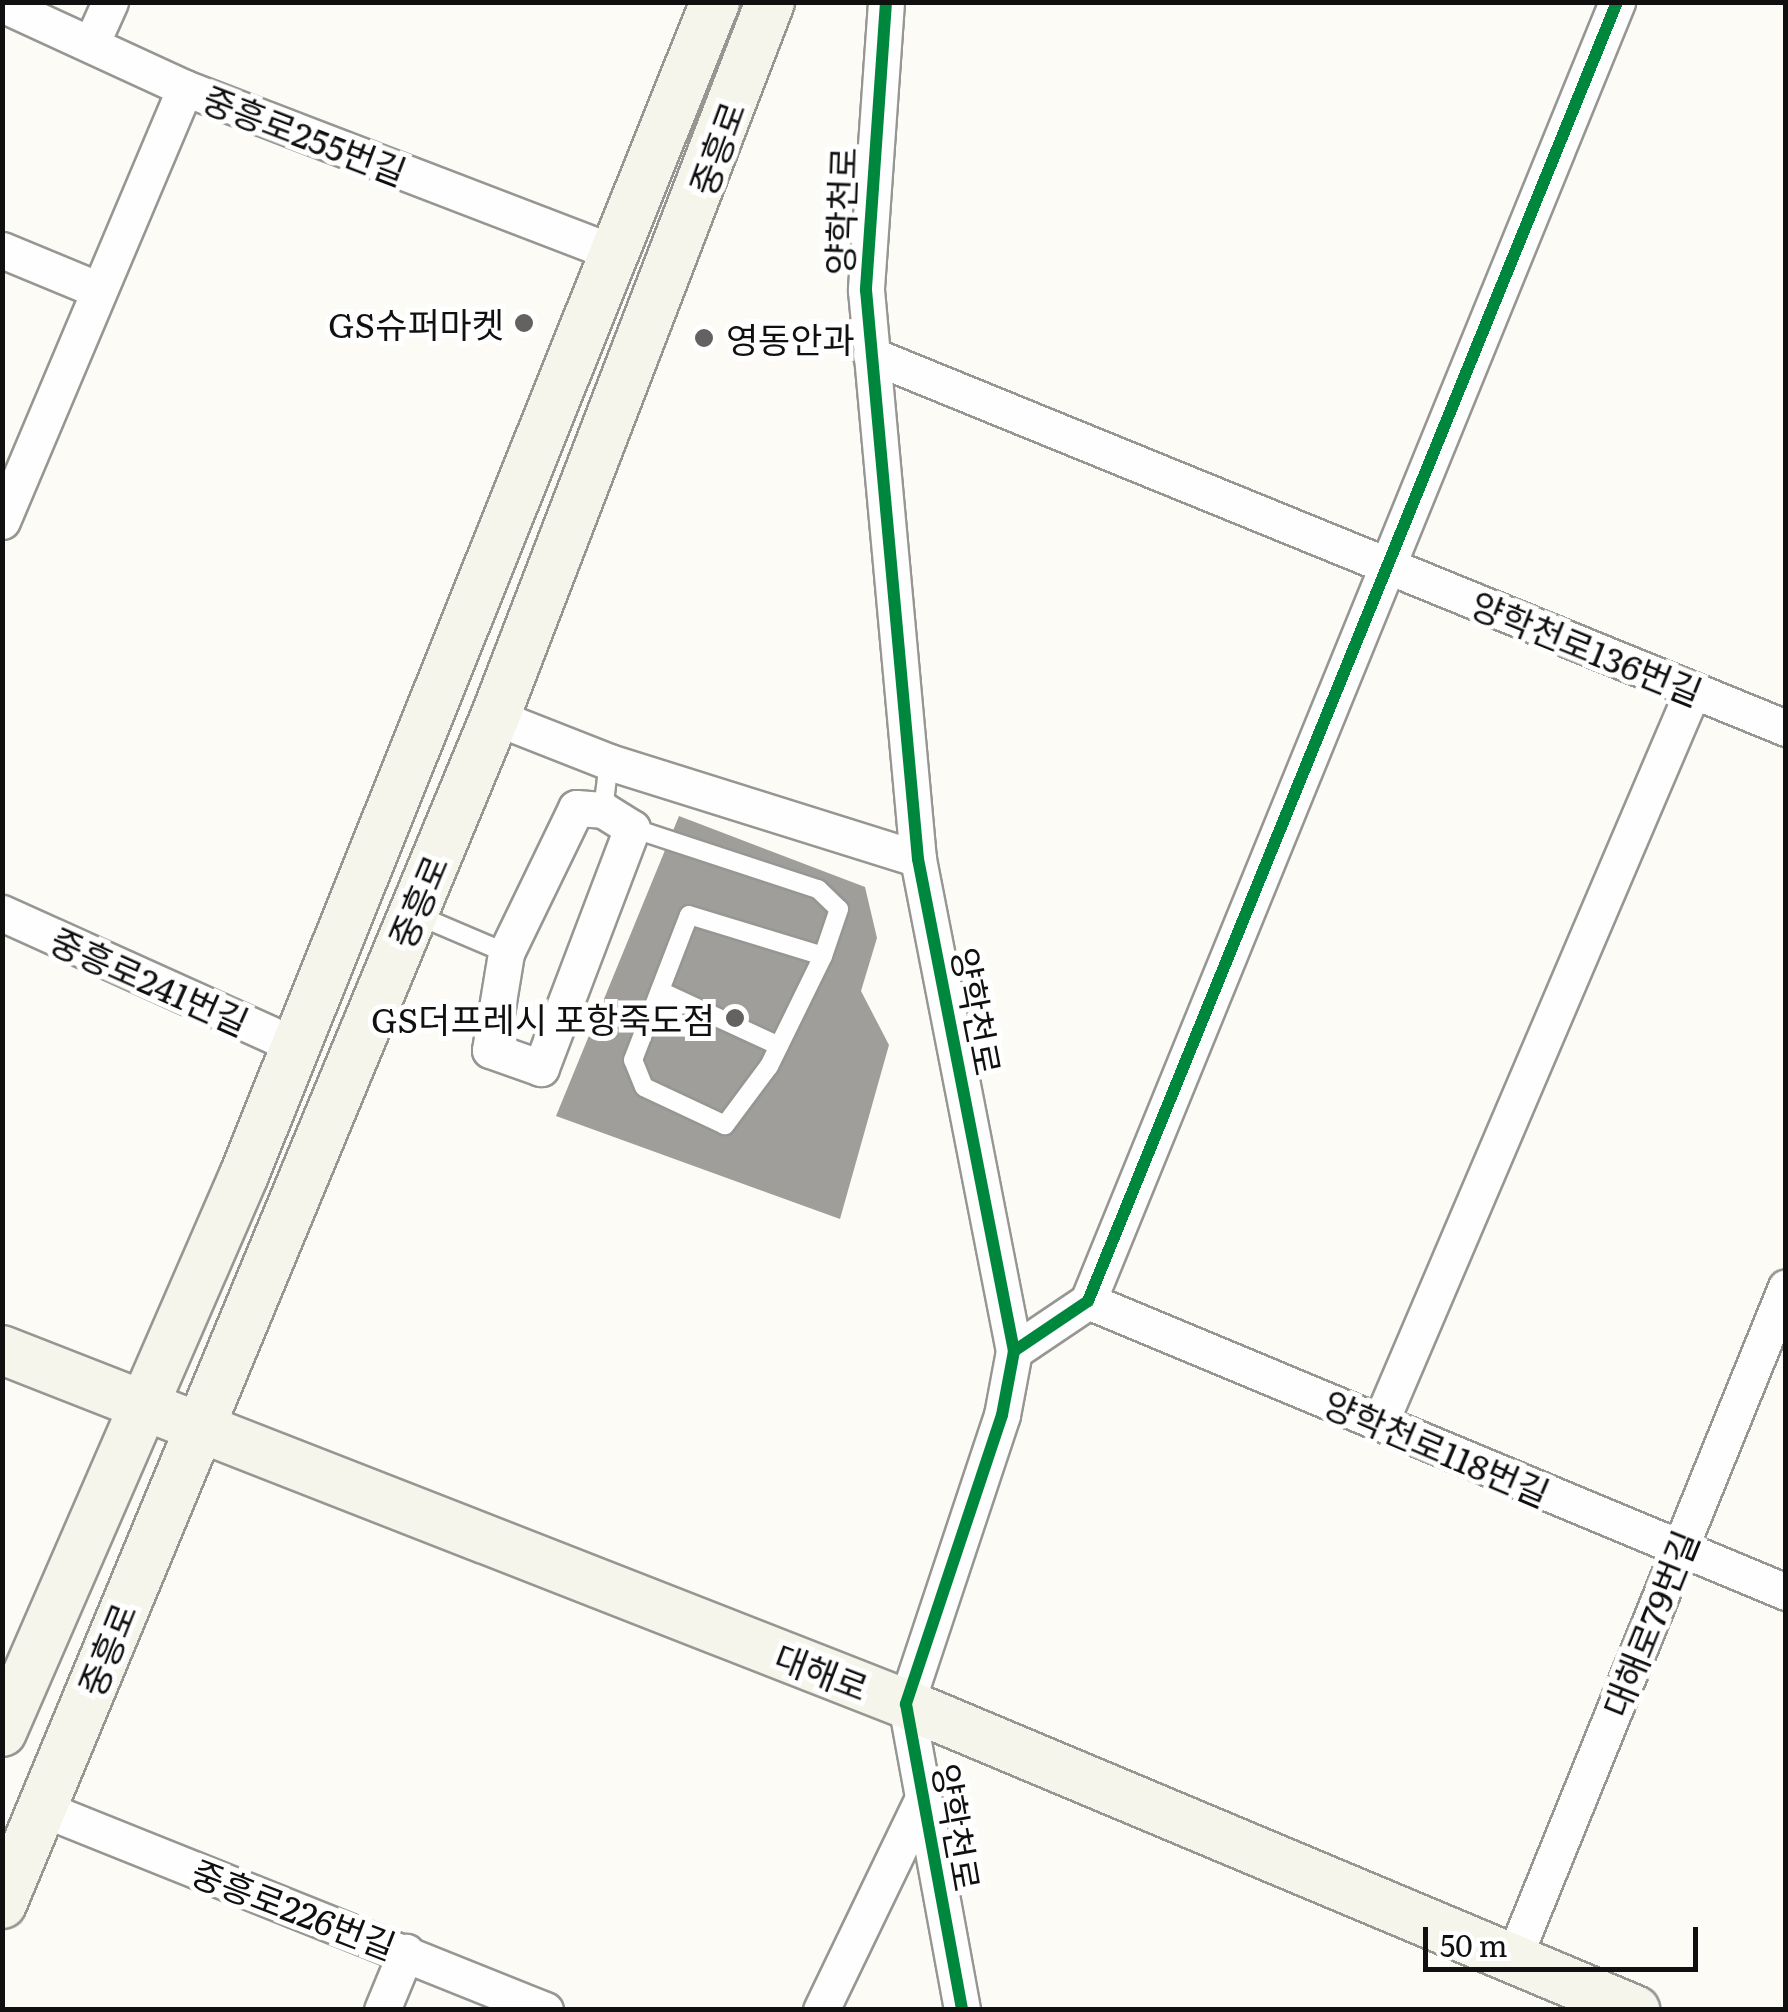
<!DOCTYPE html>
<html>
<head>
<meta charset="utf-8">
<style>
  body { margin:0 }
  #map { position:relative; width:1788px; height:2012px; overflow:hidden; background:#fcfbf5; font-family:Literata,"Noto Sans KR",serif }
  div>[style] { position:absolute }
  .building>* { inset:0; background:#a09e9a }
  .roads { filter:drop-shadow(2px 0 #969693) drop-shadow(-2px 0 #969693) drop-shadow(0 2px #969693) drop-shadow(0 -2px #969693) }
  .service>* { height:18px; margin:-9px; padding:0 9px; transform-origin:9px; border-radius:9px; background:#fffefe }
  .minor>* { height:35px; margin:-17.5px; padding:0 17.5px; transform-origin:17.5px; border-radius:17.5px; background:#fffefe }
  .secondary>* { height:48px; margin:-24px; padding:0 24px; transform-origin:24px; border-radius:24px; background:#f5f5eb }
  .cycleway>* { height:12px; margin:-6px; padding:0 6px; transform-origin:6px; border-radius:6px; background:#00873e }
  .dots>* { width:28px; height:28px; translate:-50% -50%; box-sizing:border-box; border:5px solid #fff; border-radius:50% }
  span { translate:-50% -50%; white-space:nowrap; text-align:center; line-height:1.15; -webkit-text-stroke:10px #fff; paint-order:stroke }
  .street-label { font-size:35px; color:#101010 }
  .poi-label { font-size:35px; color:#101010 }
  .right { translate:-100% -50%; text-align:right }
  .left { translate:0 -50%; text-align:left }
  .frame { position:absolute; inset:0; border:5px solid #101010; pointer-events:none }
  .scale { position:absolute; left:1423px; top:1927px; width:275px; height:45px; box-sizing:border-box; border:5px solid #101010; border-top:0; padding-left:12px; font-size:30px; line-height:35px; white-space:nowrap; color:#101010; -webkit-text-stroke:8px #fff; paint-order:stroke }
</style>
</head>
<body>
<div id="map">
  <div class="building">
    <i style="clip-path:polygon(679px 816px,865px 887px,877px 938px,861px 991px,889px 1045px,840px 1219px,556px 1116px)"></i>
  </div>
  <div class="roads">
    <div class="service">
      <i style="left:603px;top:810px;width:48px;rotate:-82.9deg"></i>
      <i style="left:632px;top:828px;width:196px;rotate:18.2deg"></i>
      <i style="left:818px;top:889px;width:29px;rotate:44deg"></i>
      <i style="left:839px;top:909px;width:50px;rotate:108.8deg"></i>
      <i style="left:823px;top:956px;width:123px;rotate:116.1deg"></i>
      <i style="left:769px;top:1066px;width:74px;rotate:126.7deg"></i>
      <i style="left:725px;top:1125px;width:89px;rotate:-154.9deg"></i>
      <i style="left:644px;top:1087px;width:29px;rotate:-112deg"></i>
      <i style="left:633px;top:1060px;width:155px;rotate:-68.9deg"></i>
      <i style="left:689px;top:915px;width:140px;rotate:17deg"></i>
      <i style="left:417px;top:915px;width:97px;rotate:23.1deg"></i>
      <i style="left:660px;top:991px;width:131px;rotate:24.8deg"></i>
    </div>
    <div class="minor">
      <i style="left:886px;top:2px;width:289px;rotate:94deg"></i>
      <i style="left:866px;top:290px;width:571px;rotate:84.78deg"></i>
      <i style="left:918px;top:859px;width:501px;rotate:78.96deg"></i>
      <i style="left:1014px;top:1351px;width:65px;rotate:100.6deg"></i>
      <i style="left:1002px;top:1415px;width:305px;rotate:108.4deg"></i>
      <i style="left:906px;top:1704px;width:311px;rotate:79.6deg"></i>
      <i style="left:2px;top:4px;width:201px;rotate:24.7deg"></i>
      <i style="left:185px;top:88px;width:457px;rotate:21deg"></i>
      <i style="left:92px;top:42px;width:44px;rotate:-65.8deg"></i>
      <i style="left:2px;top:250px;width:102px;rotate:22.5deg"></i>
      <i style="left:871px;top:355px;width:988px;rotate:22.18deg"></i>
      <i style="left:2px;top:521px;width:470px;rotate:-67.1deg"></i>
      <i style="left:495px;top:717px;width:123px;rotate:21.5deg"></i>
      <i style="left:609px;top:762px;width:324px;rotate:17.4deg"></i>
      <i style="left:576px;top:808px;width:27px;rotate:4deg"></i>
      <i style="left:603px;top:810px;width:34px;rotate:32deg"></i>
      <i style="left:632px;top:828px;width:257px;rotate:110.8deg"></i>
      <i style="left:541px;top:1068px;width:54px;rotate:-160.6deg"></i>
      <i style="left:490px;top:1050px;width:98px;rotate:-80.6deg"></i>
      <i style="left:506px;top:953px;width:161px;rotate:-64.2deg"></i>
      <i style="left:2px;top:913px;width:324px;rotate:24.3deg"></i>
      <i style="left:1088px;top:1301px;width:756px;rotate:22.63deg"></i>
      <i style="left:1014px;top:1351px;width:89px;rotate:-34deg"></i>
      <i style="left:1088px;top:1301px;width:1403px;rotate:-67.84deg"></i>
      <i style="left:1380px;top:1423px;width:797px;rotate:-66.88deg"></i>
      <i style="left:41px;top:1808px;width:543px;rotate:21.84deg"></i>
      <i style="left:1513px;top:1959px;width:725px;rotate:-67.89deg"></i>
      <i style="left:382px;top:2010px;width:63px;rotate:-67.5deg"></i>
      <i style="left:821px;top:2010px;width:233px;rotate:-64.3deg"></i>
    </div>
    <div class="secondary">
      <i style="left:2px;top:1350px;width:971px;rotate:21.38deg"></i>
      <i style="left:906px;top:1704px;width:791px;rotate:22.77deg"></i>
      <i style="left:2px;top:1732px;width:607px;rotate:-66.52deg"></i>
      <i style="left:244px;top:1175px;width:1264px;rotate:-68.12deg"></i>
      <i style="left:2px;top:1904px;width:1285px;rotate:-67.45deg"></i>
      <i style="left:495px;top:717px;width:766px;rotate:-68.96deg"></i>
    </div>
  </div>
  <div class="cycleway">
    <i style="left:886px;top:2px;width:289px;rotate:94deg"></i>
    <i style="left:866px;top:290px;width:571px;rotate:84.78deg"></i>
    <i style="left:918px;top:859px;width:501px;rotate:78.96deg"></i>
    <i style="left:1014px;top:1351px;width:65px;rotate:100.6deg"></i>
    <i style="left:1002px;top:1415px;width:305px;rotate:108.4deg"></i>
    <i style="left:906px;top:1704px;width:311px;rotate:79.6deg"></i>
    <i style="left:1014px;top:1351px;width:89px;rotate:-34deg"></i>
    <i style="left:1088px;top:1301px;width:1403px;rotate:-67.84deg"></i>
  </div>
  <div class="dots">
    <i style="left:524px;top:323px;background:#636260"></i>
    <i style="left:704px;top:338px;background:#636260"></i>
    <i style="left:735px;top:1018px;background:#636260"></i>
  </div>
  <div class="street-label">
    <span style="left:305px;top:134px;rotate:21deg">중흥로255번길</span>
    <span style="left:716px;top:148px;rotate:-70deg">중흥로</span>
    <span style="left:840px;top:211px;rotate:-88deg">양학천로</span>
    <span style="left:1587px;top:647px;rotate:22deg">양학천로136번길</span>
    <span style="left:417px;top:901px;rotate:-67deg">중흥로</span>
    <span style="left:150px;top:980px;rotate:24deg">중흥로241번길</span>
    <span style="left:978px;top:1011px;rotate:79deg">양학천로</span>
    <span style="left:1437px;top:1447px;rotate:23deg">양학천로118번길</span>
    <span style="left:1649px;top:1623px;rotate:-68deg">대해로79번길</span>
    <span style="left:106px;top:1649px;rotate:-68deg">중흥로</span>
    <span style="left:822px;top:1671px;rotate:21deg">대해로</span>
    <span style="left:958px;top:1827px;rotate:80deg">양학천로</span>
    <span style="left:294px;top:1908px;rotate:21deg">중흥로226번길</span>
  </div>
  <div class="poi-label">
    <span class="right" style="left:504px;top:323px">GS슈퍼마켓</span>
    <span class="left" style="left:726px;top:338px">영동안과</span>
    <span class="right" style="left:715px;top:1018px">GS더프레시 포항죽도점</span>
  </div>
  <div class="frame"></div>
  <div class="scale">50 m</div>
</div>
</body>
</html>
